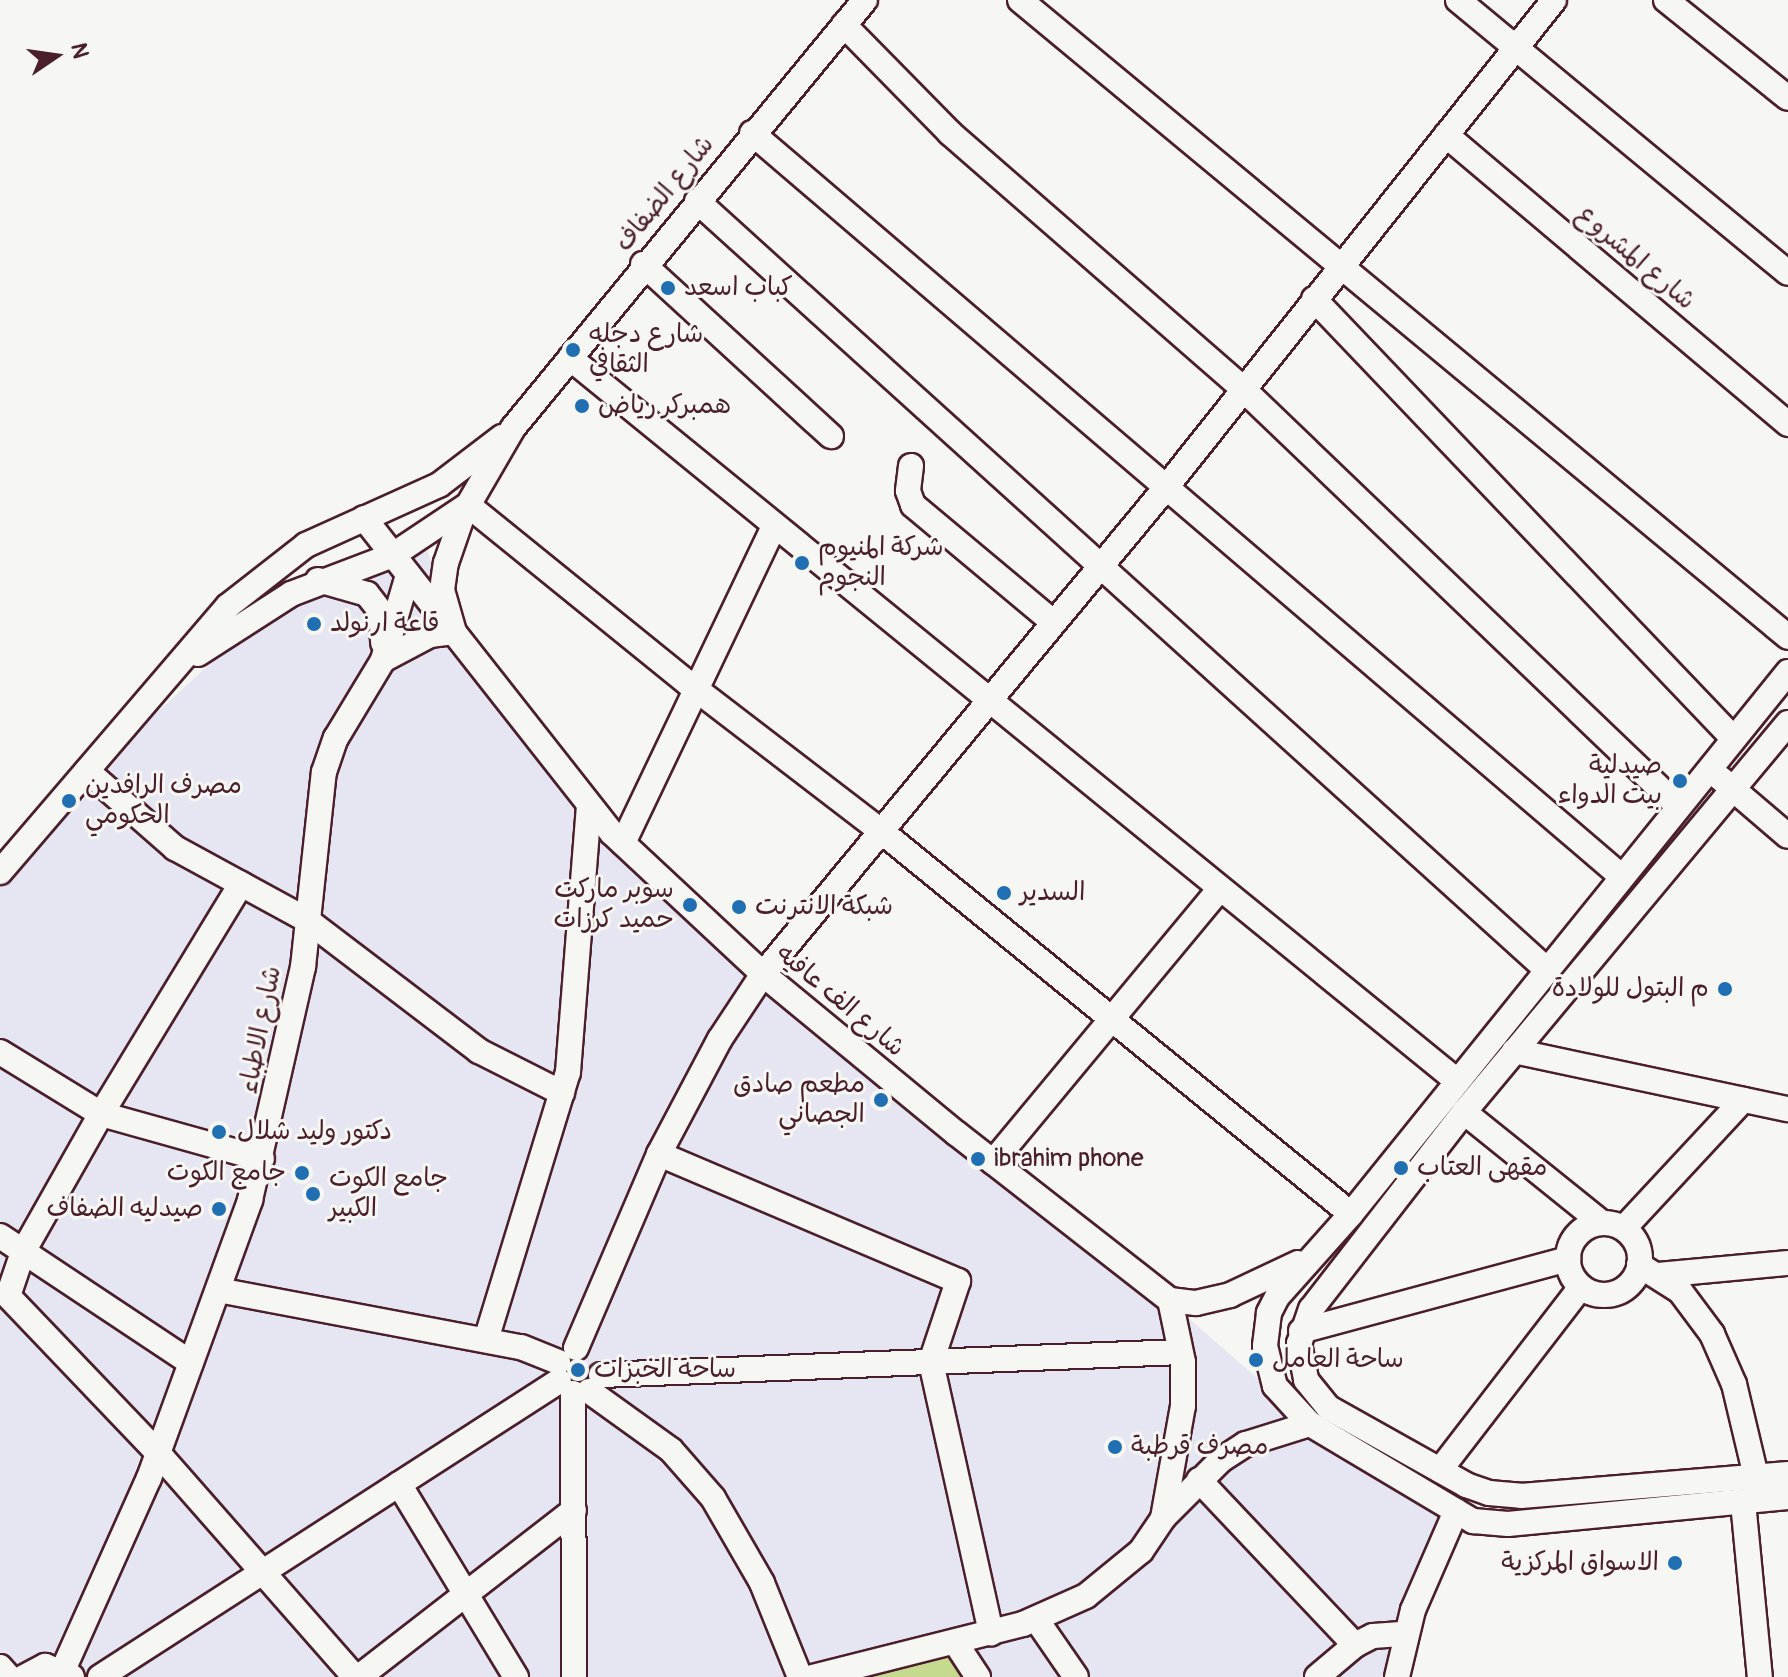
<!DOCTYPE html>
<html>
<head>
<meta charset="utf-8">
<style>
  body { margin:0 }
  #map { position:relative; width:1788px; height:1677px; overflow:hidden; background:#f6f6f2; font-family:Pangolin,"Playpen Sans Arabic",sans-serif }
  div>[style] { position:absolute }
  .built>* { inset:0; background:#e6e6f3 }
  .green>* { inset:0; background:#c5d98f }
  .roads { filter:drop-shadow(2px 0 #4a1f2b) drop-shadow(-2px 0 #4a1f2b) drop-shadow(0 2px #4a1f2b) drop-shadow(0 -2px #4a1f2b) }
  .minor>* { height:24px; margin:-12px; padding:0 12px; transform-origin:12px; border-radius:12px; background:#f6f6f2 }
  .minor>.ring { margin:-12px; padding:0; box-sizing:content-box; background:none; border:24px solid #f6f6f2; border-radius:50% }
  .dots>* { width:22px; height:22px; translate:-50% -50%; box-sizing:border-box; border:4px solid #f6f6f2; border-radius:50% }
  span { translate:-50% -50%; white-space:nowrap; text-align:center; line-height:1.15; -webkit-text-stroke:6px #f6f6f2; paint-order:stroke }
  .street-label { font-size:26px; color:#4a1f2b }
  .poi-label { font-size:26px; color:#4a1f2b }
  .left { translate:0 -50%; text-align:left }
  .right { translate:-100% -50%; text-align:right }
  .north { position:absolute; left:16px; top:16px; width:80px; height:80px; -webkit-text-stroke:6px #f6f6f2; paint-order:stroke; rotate:77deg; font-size:22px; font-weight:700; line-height:32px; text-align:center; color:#4a1f2b }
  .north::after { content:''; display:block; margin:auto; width:28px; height:36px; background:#4a1f2b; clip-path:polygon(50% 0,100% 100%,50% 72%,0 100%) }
</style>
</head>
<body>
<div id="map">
  <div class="built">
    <i style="clip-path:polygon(424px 538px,445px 611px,589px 806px,763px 974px,1139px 1275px,1310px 1424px,1463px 1517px,1398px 1677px,10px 1677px,0 1664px,0 878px,105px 760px,274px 605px)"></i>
  </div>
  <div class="green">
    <i style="clip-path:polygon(955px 1642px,978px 1677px,813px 1677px)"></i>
  </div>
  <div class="roads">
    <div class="minor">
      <i style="left:1020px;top:0;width:998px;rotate:39.67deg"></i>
      <i style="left:1458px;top:0;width:428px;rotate:39.6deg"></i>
      <i style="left:1666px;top:0;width:156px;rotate:38.8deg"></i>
      <i style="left:844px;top:25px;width:151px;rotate:45.5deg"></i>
      <i style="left:950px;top:133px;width:389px;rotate:41.1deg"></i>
      <i style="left:1243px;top:389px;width:603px;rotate:43.79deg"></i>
      <i style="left:752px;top:133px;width:1143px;rotate:40.53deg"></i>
      <i style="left:1446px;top:135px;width:448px;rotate:40.2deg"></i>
      <i style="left:697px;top:201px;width:1145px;rotate:42.13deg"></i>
      <i style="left:643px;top:264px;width:255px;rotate:42.5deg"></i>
      <i style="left:1314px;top:299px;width:607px;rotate:46.34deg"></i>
      <i style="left:570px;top:358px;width:1144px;rotate:39.18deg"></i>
      <i style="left:911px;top:466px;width:25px;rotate:97deg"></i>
      <i style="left:908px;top:491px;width:15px;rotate:70deg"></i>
      <i style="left:913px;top:505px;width:182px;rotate:39.9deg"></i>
      <i style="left:468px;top:505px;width:283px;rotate:39deg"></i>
      <i style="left:688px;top:683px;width:243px;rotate:37.5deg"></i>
      <i style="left:881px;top:831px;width:606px;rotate:39.18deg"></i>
      <i style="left:364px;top:518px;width:401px;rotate:51.8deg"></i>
      <i style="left:612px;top:833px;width:207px;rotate:43deg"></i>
      <i style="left:763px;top:974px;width:250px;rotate:39.5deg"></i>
      <i style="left:956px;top:1133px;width:271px;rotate:38deg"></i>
      <i style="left:1170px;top:1300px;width:26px;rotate:7deg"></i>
      <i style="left:1196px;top:1303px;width:35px;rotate:-13deg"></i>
      <i style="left:1230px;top:1295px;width:75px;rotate:-25.2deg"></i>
      <i style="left:318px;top:580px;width:51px;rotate:15.9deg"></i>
      <i style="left:367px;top:594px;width:23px;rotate:52deg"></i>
      <i style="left:381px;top:612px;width:31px;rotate:86deg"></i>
      <i style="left:198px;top:654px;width:111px;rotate:-32.8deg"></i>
      <i style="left:291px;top:594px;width:109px;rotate:-20.9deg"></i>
      <i style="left:393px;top:555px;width:90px;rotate:-33.7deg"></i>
      <i style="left:383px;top:660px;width:53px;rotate:-28deg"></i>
      <i style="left:430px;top:635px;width:24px;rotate:-7deg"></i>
      <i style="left:454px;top:632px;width:44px;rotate:-105.9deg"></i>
      <i style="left:442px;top:590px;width:27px;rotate:-82deg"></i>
      <i style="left:446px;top:563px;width:52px;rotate:-70.9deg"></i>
      <i style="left:463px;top:514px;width:99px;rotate:-59.8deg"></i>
      <i style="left:513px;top:428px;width:554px;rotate:-50.57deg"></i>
      <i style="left:1788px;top:672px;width:696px;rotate:128.88deg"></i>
      <i style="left:1351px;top:1214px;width:111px;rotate:131.7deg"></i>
      <i style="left:1277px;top:1297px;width:18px;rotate:117deg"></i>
      <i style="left:1269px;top:1313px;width:33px;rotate:97deg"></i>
      <i style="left:1265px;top:1346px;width:41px;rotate:76deg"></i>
      <i style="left:1275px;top:1386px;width:52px;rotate:47.4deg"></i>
      <i style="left:1310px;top:1424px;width:190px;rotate:30.8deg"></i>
      <i style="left:1473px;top:1521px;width:35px;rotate:5deg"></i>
      <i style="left:1508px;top:1524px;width:281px;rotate:-5.5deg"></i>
      <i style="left:1788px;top:723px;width:506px;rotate:129.79deg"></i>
      <i style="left:1464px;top:1112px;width:249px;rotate:127.8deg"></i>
      <i style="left:1311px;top:1309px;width:36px;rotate:109deg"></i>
      <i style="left:1299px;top:1343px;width:38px;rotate:79deg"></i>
      <i style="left:1306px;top:1380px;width:36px;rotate:51deg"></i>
      <i style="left:1329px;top:1408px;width:157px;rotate:29.3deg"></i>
      <i style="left:1466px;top:1485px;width:24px;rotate:19deg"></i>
      <i style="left:1489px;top:1493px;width:32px;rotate:5deg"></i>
      <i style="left:1521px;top:1496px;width:268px;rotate:-4.7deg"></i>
      <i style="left:87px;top:771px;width:117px;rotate:41.2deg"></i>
      <i style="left:175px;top:848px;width:150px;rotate:28.6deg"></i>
      <i style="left:307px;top:920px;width:216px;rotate:37.3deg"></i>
      <i style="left:479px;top:1051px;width:93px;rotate:26.8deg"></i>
      <i style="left:1720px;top:778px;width:89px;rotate:40.5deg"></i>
      <i style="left:623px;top:843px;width:351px;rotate:-64.5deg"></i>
      <i style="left:0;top:872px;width:350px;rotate:-49.4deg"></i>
      <i style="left:228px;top:606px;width:99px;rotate:-38deg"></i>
      <i style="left:306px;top:545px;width:146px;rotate:-24.3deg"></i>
      <i style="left:439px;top:485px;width:79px;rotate:-37.3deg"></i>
      <i style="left:241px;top:884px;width:269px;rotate:121.3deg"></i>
      <i style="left:101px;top:1114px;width:159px;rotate:119.5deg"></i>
      <i style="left:23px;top:1252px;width:46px;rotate:108.8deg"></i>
      <i style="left:8px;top:1296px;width:217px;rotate:46.3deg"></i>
      <i style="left:158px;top:1453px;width:298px;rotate:48.7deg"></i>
      <i style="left:1514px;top:1051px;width:280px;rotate:12deg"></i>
      <i style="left:0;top:1052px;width:119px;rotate:31.5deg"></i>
      <i style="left:101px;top:1114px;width:167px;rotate:15.6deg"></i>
      <i style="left:1464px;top:1112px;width:176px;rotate:38.8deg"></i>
      <i style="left:659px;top:1154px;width:325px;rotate:23deg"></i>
      <i style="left:958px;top:1281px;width:85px;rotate:108.4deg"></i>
      <i style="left:931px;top:1362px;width:278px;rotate:77.5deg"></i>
      <i style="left:993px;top:1162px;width:355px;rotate:-50.3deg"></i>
      <i class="ring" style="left:1568px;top:1223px;width:48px;height:48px"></i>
      <i style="left:1624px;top:1228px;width:175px;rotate:-47.1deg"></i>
      <i style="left:0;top:1236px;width:229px;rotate:33.6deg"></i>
      <i style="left:1639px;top:1265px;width:49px;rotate:32.4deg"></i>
      <i style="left:1680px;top:1291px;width:54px;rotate:53.3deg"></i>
      <i style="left:1712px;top:1334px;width:55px;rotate:66.3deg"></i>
      <i style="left:1734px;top:1384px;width:95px;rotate:76.6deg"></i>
      <i style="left:1658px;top:1275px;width:131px;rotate:-5.3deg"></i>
      <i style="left:218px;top:1290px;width:308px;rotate:10.7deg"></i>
      <i style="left:521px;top:1347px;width:40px;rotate:22deg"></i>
      <i style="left:1301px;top:1331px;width:277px;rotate:-15.1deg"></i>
      <i style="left:486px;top:1340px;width:280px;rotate:-73deg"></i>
      <i style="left:568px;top:1072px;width:267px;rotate:-85.5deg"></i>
      <i style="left:576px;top:1348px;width:211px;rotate:-66.8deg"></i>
      <i style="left:659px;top:1154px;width:130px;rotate:-62.1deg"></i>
      <i style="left:720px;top:1039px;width:78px;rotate:-56.5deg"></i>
      <i style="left:763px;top:974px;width:629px;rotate:-50.36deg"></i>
      <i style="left:1164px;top:490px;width:626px;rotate:-51.48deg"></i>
      <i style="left:601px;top:1375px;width:580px;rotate:-2.27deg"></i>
      <i style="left:589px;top:1391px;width:101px;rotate:35.7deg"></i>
      <i style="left:671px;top:1450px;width:64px;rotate:48.8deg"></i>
      <i style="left:713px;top:1498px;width:98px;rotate:60deg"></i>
      <i style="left:762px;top:1583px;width:101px;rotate:68deg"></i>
      <i style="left:573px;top:1393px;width:284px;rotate:89.8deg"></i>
      <i style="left:1440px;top:1470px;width:231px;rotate:-52.4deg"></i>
      <i style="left:1199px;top:1480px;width:227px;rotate:46.6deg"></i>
      <i style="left:399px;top:1484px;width:226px;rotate:58.8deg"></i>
      <i style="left:1743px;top:1502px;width:176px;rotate:84.5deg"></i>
      <i style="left:1163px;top:1518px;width:114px;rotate:-79.9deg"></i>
      <i style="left:1183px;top:1406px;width:44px;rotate:-90deg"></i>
      <i style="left:1183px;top:1362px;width:63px;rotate:-101.8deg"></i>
      <i style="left:1036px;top:1619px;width:70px;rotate:55.4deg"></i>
      <i style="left:955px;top:1642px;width:42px;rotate:56.7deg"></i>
      <i style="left:0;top:1667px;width:13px;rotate:48deg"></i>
      <i style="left:63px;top:1670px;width:210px;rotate:-65.9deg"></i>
      <i style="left:149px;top:1478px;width:296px;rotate:-70deg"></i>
      <i style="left:250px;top:1200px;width:239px;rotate:-77.2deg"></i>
      <i style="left:303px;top:967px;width:196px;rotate:-83.9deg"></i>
      <i style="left:324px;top:772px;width:36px;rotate:-71deg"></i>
      <i style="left:336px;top:738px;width:91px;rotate:-58.9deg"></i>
      <i style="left:383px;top:660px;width:89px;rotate:-73.6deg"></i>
      <i style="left:24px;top:1677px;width:24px;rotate:-28deg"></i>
      <i style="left:45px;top:1666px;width:29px;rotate:22deg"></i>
      <i style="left:100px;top:1677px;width:546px;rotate:-32.82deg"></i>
      <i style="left:359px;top:1677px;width:272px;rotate:-37.8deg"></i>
      <i style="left:813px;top:1677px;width:217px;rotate:-14.2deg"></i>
      <i style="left:1023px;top:1624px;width:69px;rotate:-24deg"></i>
      <i style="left:1086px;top:1596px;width:71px;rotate:-39.3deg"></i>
      <i style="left:1141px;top:1551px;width:40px;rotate:-56deg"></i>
      <i style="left:1163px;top:1518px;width:82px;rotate:-45deg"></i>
      <i style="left:1221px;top:1460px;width:30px;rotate:-33deg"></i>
      <i style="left:1246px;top:1444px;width:67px;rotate:-17.4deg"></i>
      <i style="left:1317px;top:1677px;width:50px;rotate:-40.1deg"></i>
      <i style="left:1355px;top:1645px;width:20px;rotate:-27deg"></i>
      <i style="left:1373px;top:1636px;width:32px;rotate:-4deg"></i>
      <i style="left:1397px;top:1677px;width:69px;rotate:-76.6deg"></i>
      <i style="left:1413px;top:1610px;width:108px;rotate:-66.5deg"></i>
    </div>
  </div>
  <div class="dots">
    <i style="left:668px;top:288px;background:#1f6fb2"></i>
    <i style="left:573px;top:350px;background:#1f6fb2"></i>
    <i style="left:582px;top:406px;background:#1f6fb2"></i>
    <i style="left:802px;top:563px;background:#1f6fb2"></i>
    <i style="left:314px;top:624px;background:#1f6fb2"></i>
    <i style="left:1680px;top:781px;background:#1f6fb2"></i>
    <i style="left:69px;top:801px;background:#1f6fb2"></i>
    <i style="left:1004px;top:893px;background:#1f6fb2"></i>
    <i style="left:690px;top:905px;background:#1f6fb2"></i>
    <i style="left:739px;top:907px;background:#1f6fb2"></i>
    <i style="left:1725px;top:989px;background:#1f6fb2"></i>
    <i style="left:881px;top:1100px;background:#1f6fb2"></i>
    <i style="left:219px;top:1132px;background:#1f6fb2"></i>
    <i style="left:978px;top:1159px;background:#1f6fb2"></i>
    <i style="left:1401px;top:1168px;background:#1f6fb2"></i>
    <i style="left:302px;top:1173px;background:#1f6fb2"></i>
    <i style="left:313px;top:1194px;background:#1f6fb2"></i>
    <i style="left:219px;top:1209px;background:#1f6fb2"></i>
    <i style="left:1256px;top:1360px;background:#1f6fb2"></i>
    <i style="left:578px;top:1370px;background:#1f6fb2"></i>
    <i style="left:1115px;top:1447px;background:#1f6fb2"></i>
    <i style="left:1675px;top:1563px;background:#1f6fb2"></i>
  </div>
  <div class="street-label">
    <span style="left:665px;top:194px;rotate:-51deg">شارع الضفاف</span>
    <span style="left:1635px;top:258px;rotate:40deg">شارع المشروع</span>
    <span style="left:840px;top:1001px;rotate:40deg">شارع الف عافيه</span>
    <span style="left:261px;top:1030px;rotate:-79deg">شارع الاطباء</span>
  </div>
  <div class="poi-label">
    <span class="left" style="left:684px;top:288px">كباب اسعد</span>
    <span class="left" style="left:589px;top:350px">شارع دجله<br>الثقافي</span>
    <span class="left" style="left:598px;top:406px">همبركر رياض</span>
    <span class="left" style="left:818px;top:563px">شركة المنيوم<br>النجوم</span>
    <span class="left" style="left:330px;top:624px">قاعة ارنولد</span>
    <span class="right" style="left:1662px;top:781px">صيدلية<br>بيت الدواء</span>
    <span class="left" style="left:85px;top:801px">مصرف الرافدين<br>الحكومي</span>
    <span class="right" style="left:674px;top:905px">سوبر ماركت<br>حميد كرزات</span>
    <span class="left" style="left:1020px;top:893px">السدير</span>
    <span class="left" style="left:755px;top:907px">شبكة الانترنت</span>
    <span class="right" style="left:1709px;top:989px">م البتول للولادة</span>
    <span class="right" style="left:865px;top:1100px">مطعم صادق<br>الجصاني</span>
    <span class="left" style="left:237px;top:1132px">دكتور وليد شلال</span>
    <span class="left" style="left:994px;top:1159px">ibrahim phone</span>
    <span class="left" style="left:1417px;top:1168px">مقهى العتاب</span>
    <span class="right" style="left:286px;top:1173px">جامع الكوت</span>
    <span class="left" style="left:329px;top:1194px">جامع الكوت<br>الكبير</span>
    <span class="right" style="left:203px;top:1209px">صيدليه الضفاف</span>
    <span class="left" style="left:1272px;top:1360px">ساحة العامل</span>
    <span class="left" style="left:594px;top:1370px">ساحة الخبزات</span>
    <span class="left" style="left:1131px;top:1447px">مصرف قرطبة</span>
    <span class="right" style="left:1659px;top:1563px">الاسواق المركزية</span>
  </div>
  <div class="north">N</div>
</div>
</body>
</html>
